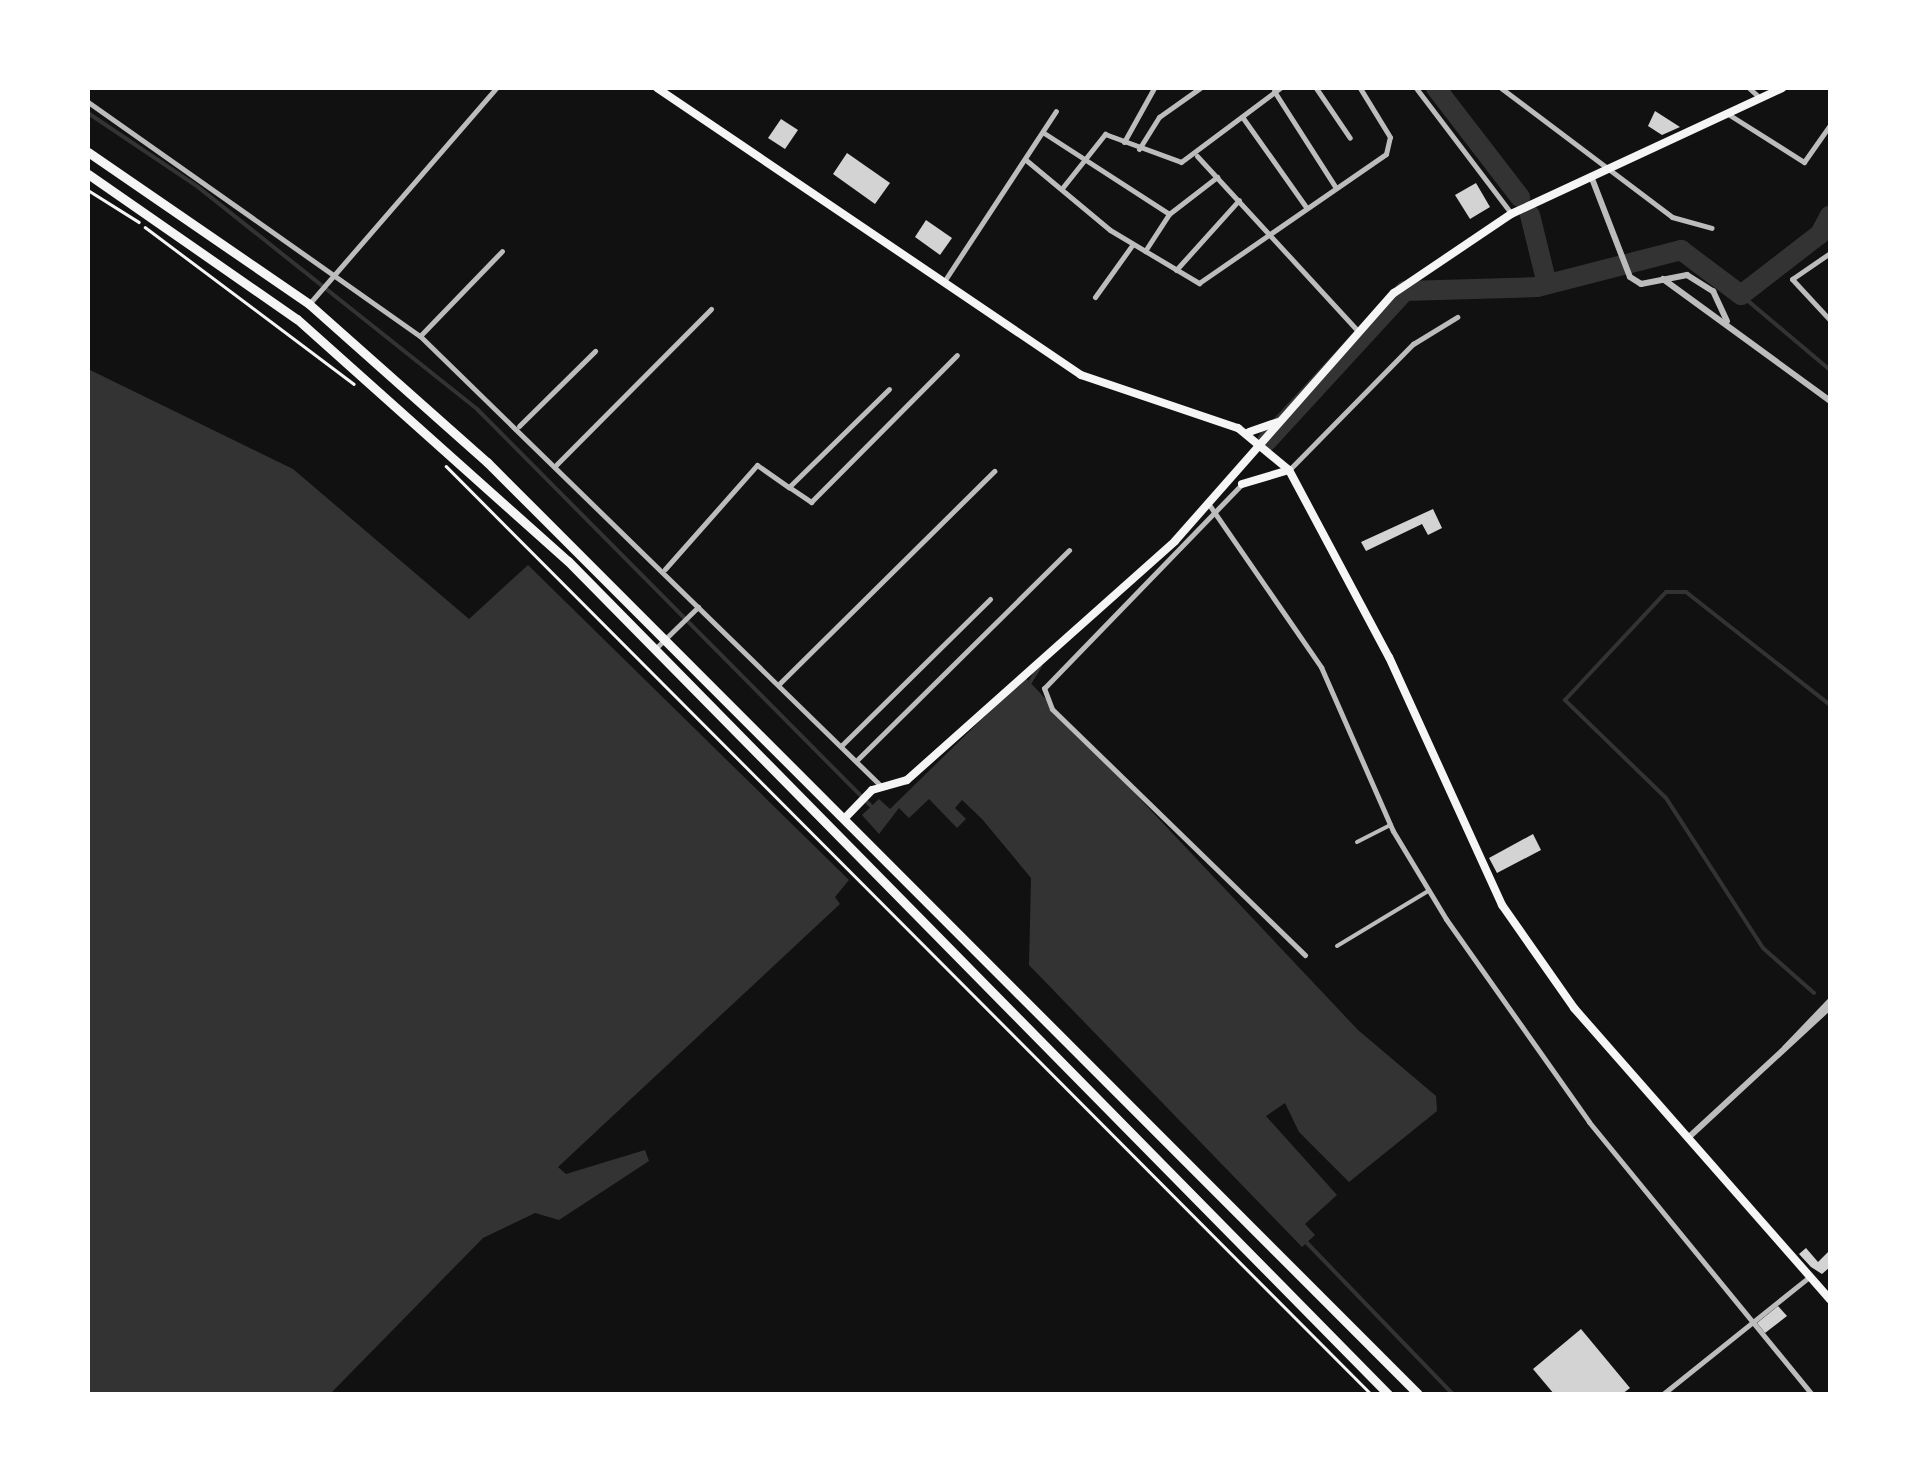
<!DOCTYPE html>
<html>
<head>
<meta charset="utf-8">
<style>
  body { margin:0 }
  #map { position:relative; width:1918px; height:1482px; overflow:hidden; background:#111; font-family:Inter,sans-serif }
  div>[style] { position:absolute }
  .water>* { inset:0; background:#333 }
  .stream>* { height:4px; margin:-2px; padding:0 2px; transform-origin:2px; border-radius:2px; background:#333 }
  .river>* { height:20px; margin:-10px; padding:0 10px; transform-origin:10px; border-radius:10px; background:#333 }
  .building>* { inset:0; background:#d3d3d3 }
  .path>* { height:2.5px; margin:-1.25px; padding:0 1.25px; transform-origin:1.25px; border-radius:1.25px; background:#f5f5f5 }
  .pedestrian>* { height:4px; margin:-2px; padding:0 2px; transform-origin:2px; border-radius:2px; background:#bcbcbc }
  .minor>* { height:5px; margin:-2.5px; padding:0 2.5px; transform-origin:2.5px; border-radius:2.5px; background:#bcbcbc }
  .tertiary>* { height:6px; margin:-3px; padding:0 3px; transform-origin:3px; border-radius:3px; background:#bcbcbc }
  .secondary>* { height:8px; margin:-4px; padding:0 4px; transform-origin:4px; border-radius:4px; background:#f5f5f5 }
  .primary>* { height:9px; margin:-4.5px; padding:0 4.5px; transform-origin:4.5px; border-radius:4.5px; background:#f5f5f5 }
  span { translate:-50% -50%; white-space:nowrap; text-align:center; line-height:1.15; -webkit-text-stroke:8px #fff; paint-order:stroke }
  .frame { position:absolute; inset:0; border:90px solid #fff; pointer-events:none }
</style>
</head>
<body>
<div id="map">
  <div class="water">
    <i style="clip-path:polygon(88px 369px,293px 469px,469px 619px,528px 565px,849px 880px,835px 897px,840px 904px,558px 1167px,566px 1174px,645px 1150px,649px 1161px,559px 1220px,535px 1213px,483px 1238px,330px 1394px,88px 1394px)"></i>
    <i style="clip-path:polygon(1025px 677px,1358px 1030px,1436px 1096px,1437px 1111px,1349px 1182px,1299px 1132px,1285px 1103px,1266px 1116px,1337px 1195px,1305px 1224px,1315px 1235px,1302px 1247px,1029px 965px,1031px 878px,982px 819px,962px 800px,955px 808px,966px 819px,957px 828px,929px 799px,909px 818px,899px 808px,879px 834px,862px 815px,879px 799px,890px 809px)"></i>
  </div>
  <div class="stream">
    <i style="left:88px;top:113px;width:133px;rotate:33.9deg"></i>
    <i style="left:198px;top:187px;width:357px;rotate:38.5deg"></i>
    <i style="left:477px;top:409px;width:561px;rotate:45.22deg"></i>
    <i style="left:1741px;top:295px;width:116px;rotate:40.1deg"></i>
    <i style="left:1027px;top:687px;width:25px;rotate:-58deg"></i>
    <i style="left:1814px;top:993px;width:68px;rotate:-138.6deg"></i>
    <i style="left:1763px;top:948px;width:179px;rotate:-122.9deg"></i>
    <i style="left:1666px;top:798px;width:141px;rotate:-135.9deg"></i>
    <i style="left:1565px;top:700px;width:148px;rotate:-46.9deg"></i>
    <i style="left:1666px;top:592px;width:20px"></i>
    <i style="left:1686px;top:592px;width:183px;rotate:38.1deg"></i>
    <i style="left:1307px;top:1243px;width:210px;rotate:46deg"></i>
  </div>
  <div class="river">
    <i style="left:1436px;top:88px;width:138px;rotate:52.4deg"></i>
    <i style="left:1530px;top:215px;width:67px;rotate:76.2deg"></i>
    <i style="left:1267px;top:441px;width:204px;rotate:-47.4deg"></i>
    <i style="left:1405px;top:291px;width:132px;rotate:-1.7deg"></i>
    <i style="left:1537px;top:287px;width:149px;rotate:-14.4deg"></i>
    <i style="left:1681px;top:250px;width:75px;rotate:36.9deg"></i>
    <i style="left:1741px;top:295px;width:100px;rotate:-37.7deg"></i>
    <i style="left:1820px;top:234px;width:21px;rotate:-62deg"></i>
  </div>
  <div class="building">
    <i style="clip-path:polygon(1655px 111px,1680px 127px,1662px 135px,1648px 126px)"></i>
    <i style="clip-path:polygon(781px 119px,798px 130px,785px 149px,768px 138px)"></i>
    <i style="clip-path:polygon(847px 153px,890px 183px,875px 204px,833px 174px)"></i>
    <i style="clip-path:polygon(1476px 183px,1490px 207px,1470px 219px,1455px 195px)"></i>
    <i style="clip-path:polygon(926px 220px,952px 238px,940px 255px,915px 237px)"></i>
    <i style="clip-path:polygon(1433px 509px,1442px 528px,1428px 535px,1422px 524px,1366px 551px,1361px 542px)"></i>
    <i style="clip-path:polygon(1533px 834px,1541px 850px,1497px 873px,1489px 858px)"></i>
    <i style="clip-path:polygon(1806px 1248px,1818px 1262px,1830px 1250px,1830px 1267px,1822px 1274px,1811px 1267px,1799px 1254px)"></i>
    <i style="clip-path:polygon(1778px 1306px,1787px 1316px,1765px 1333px,1757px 1323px)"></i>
    <i style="clip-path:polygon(1581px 1329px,1630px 1388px,1622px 1394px,1554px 1394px,1533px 1369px)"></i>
  </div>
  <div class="path">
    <i style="left:88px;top:190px;width:60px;rotate:32.1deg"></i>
    <i style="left:145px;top:227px;width:261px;rotate:36.9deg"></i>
    <i style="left:446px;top:466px;width:1310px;rotate:45.09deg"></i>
  </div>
  <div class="pedestrian">
    <i style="left:1357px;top:842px;width:38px;rotate:-27deg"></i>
    <i style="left:1337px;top:946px;width:106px;rotate:-31.1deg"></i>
  </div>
  <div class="minor">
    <i style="left:1316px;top:88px;width:60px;rotate:55.8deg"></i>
    <i style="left:1416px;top:88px;width:157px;rotate:52.8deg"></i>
    <i style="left:1501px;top:88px;width:214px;rotate:37deg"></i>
    <i style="left:1672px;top:217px;width:41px;rotate:15.4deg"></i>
    <i style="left:1749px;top:88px;width:15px;rotate:42deg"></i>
    <i style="left:1274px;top:91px;width:115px;rotate:57.4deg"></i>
    <i style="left:88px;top:102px;width:406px;rotate:35.2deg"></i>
    <i style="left:420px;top:336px;width:646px;rotate:44.31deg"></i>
    <i style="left:1728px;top:114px;width:90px;rotate:32.3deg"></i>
    <i style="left:1804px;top:162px;width:45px;rotate:-54.9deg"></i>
    <i style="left:1243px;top:118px;width:109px;rotate:54.7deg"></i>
    <i style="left:1044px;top:133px;width:149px;rotate:32.9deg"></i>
    <i style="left:1124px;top:142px;width:62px;rotate:-60.9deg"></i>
    <i style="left:1139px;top:149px;width:38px;rotate:-58deg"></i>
    <i style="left:1159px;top:117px;width:50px;rotate:-35.3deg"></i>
    <i style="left:1197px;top:156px;width:235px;rotate:47.4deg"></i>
    <i style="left:1026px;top:160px;width:109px;rotate:39.8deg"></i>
    <i style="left:1110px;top:230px;width:104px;rotate:30.8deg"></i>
    <i style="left:1199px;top:283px;width:227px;rotate:-34.6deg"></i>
    <i style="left:1386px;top:154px;width:17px;rotate:-77deg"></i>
    <i style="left:1390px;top:137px;width:57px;rotate:-121.5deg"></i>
    <i style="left:1063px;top:187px;width:68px;rotate:-51.6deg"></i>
    <i style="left:1105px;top:134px;width:81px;rotate:20.2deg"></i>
    <i style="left:1181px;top:162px;width:124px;rotate:-36.8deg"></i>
    <i style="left:1145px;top:251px;width:44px;rotate:-57deg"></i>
    <i style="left:1169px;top:214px;width:61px;rotate:-37.6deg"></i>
    <i style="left:1830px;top:253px;width:46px;rotate:145.6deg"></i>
    <i style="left:1792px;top:279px;width:56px;rotate:47.2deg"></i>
    <i style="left:1176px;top:270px;width:94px;rotate:-48deg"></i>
    <i style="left:945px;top:280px;width:202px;rotate:-56.7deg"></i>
    <i style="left:1095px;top:297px;width:65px;rotate:-54.4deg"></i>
    <i style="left:309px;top:304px;width:286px;rotate:-49.1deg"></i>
    <i style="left:420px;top:336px;width:118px;rotate:-46deg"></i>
    <i style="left:519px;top:426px;width:107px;rotate:-44.6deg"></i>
    <i style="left:556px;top:465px;width:220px;rotate:-45.2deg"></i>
    <i style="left:1289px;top:470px;width:177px;rotate:-45.5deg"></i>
    <i style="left:1413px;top:344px;width:52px;rotate:-31.5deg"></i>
    <i style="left:1242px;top:484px;width:284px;rotate:134.1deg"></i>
    <i style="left:1044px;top:688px;width:22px;rotate:69deg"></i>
    <i style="left:1052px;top:709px;width:353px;rotate:44.2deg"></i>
    <i style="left:789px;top:487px;width:27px;rotate:34deg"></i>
    <i style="left:811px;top:502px;width:207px;rotate:-45.2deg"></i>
    <i style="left:1210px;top:506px;width:196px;rotate:55.4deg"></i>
    <i style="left:1321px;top:667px;width:179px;rotate:66.3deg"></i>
    <i style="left:1393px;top:831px;width:103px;rotate:58.9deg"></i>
    <i style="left:1446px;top:919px;width:248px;rotate:54.8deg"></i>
    <i style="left:1589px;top:1122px;width:352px;rotate:50.7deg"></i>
    <i style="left:665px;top:569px;width:139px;rotate:-48.5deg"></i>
    <i style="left:757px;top:465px;width:39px;rotate:35deg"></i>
    <i style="left:789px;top:487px;width:140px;rotate:-44.4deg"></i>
    <i style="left:656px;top:648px;width:59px;rotate:-44.3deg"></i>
    <i style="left:779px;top:684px;width:303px;rotate:-44.7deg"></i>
    <i style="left:842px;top:745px;width:208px;rotate:-44.6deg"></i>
    <i style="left:858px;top:759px;width:297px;rotate:-44.7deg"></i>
    <i style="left:1663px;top:1394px;width:187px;rotate:-38.7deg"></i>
  </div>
  <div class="tertiary">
    <i style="left:1591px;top:176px;width:108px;rotate:68.9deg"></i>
    <i style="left:1630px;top:277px;width:13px;rotate:32deg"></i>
    <i style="left:1641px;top:284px;width:47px;rotate:-11.1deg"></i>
    <i style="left:1687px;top:275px;width:31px;rotate:32deg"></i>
    <i style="left:1713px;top:291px;width:33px;rotate:65deg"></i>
    <i style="left:1663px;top:279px;width:207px;rotate:36.1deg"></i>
    <i style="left:1785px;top:1048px;width:65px;rotate:-46.2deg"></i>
    <i style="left:1689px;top:1137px;width:192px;rotate:-42.7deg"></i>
  </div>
  <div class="secondary">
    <i style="left:657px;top:88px;width:512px;rotate:34.09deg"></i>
    <i style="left:1081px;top:375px;width:166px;rotate:18.7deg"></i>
    <i style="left:1238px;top:428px;width:66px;rotate:39.5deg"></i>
    <i style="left:1289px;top:470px;width:212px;rotate:61.9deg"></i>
    <i style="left:1389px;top:657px;width:273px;rotate:65.5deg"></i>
    <i style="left:1502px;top:905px;width:126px;rotate:55deg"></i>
    <i style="left:1574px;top:1008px;width:388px;rotate:48.7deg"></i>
    <i style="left:1249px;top:432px;width:31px;rotate:-19deg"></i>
    <i style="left:1242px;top:484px;width:49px;rotate:-16.6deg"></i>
    <i style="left:844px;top:819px;width:40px;rotate:-46deg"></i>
    <i style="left:872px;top:790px;width:36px;rotate:-16deg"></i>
    <i style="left:907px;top:780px;width:359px;rotate:-41.7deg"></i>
    <i style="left:1175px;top:541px;width:331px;rotate:-48.6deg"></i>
    <i style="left:1394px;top:293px;width:141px;rotate:-34deg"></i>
    <i style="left:1511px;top:214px;width:299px;rotate:-24.9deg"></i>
  </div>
  <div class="primary">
    <i style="left:88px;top:152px;width:268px;rotate:34.5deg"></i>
    <i style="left:309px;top:304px;width:238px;rotate:41.6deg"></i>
    <i style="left:487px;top:462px;width:1317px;rotate:45.03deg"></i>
    <i style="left:88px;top:174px;width:254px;rotate:34.8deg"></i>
    <i style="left:297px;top:319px;width:363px;rotate:41.8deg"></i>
    <i style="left:568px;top:561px;width:1169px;rotate:45.45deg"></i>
  </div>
  <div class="frame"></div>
</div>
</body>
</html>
